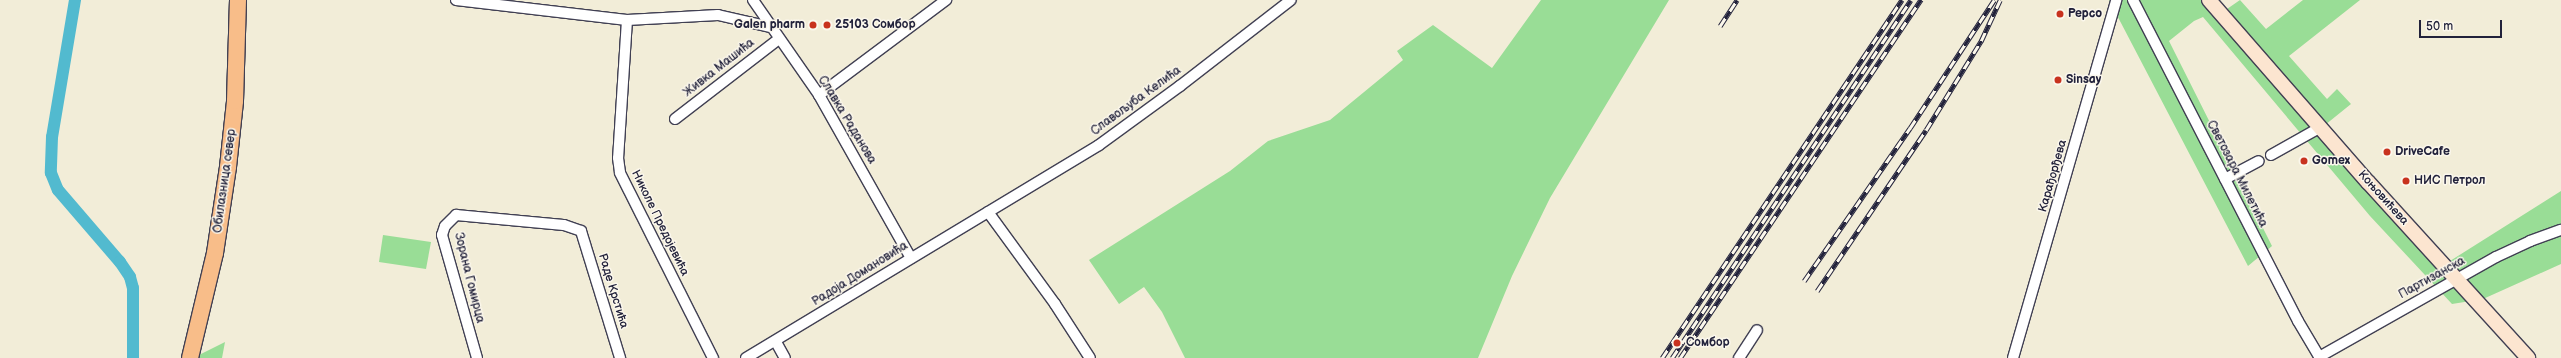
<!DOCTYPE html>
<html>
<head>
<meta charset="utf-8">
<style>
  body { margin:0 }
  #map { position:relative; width:2561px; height:358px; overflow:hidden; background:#f2edd8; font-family:"Balsamiq Sans",sans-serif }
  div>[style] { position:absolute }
  .green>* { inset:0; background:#99dd96 }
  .canal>* { height:12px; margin:-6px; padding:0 6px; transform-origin:6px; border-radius:6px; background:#52bacf }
  .roads { filter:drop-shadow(1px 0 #414053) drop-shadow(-1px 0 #414053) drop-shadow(0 1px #414053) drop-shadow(0 -1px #414053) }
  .minor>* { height:10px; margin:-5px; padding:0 5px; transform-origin:5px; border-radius:5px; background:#fff }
  .secondary>* { height:14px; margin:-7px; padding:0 7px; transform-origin:7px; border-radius:7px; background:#fce5d0 }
  .primary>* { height:16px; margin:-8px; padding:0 8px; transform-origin:8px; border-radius:8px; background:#f8bd89 }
  .rail>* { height:4.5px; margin-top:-2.25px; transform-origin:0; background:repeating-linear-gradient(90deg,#fbf7ec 0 9px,#22223b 0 18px); box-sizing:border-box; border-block:1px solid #22223b }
  .dots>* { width:11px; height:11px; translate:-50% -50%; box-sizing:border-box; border:2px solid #fbf7ec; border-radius:50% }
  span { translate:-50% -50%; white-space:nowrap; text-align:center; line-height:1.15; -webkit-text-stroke:3px #fbf7ec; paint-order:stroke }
  .poi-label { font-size:12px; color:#22223b; font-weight:700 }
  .left { translate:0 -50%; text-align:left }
  .right { translate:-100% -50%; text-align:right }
  .street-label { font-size:12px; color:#22223b }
  .scale { position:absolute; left:2419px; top:20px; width:83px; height:18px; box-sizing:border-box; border:2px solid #22223b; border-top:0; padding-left:5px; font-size:12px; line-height:14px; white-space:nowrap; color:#22223b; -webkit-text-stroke:3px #fbf7ec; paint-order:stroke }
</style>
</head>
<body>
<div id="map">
  <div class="green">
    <i style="clip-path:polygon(1541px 0,1669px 0,1550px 198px,1512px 276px,1478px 358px,1185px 358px,1162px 312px,1144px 287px,1119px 304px,1089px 260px,1230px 171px,1268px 141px,1330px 120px,1403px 60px,1397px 51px,1433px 25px,1492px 68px)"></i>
    <i style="clip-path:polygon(2109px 0,2218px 0,2227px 9px,2240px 0,2266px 29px,2303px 0,2360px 0,2289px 56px,2327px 99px,2337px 89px,2351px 104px,2325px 125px,2450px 261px,2561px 191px,2561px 264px,2483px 299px,2452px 304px,2370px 216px,2203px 17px,2194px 21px,2169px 41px,2272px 246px,2248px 266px)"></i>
    <i style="clip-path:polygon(383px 235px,431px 242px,426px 269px,379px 262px)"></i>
    <i style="clip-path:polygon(225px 342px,222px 358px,193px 358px)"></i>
  </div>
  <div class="canal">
    <i style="left:75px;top:0;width:139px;rotate:99.5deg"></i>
    <i style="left:52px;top:137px;width:36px;rotate:92deg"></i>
    <i style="left:51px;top:173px;width:18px;rotate:68deg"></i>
    <i style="left:58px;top:190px;width:95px;rotate:49.3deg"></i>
    <i style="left:120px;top:262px;width:18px;rotate:56deg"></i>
    <i style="left:130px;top:277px;width:11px;rotate:75deg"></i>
    <i style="left:133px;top:288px;width:70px;rotate:90deg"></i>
  </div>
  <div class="roads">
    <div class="minor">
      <i style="left:456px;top:0;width:172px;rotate:6.7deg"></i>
      <i style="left:627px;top:20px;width:91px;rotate:-3.1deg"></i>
      <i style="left:718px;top:15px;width:53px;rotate:13deg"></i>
      <i style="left:753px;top:0;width:116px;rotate:55.2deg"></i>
      <i style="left:819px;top:95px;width:187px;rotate:60.6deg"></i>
      <i style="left:2133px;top:0;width:361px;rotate:62.8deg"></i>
      <i style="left:2298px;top:321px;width:43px;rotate:59.3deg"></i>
      <i style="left:627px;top:20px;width:138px;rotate:93.7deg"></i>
      <i style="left:618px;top:158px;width:15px;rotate:82deg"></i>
      <i style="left:620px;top:173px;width:207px;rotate:63.3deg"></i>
      <i style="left:819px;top:95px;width:159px;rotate:-36.8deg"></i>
      <i style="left:675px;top:119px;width:131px;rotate:-37.6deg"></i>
      <i style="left:2271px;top:155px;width:57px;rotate:-29.2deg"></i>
      <i style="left:2225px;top:179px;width:38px;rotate:-28deg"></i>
      <i style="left:988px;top:212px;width:114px;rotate:53.9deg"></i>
      <i style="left:1055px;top:304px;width:64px;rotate:57.1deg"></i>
      <i style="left:776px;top:342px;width:18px;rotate:61deg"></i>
      <i style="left:2319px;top:357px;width:203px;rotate:-29.5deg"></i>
      <i style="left:2496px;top:257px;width:38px;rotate:-25deg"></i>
      <i style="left:2530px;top:241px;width:33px;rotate:-20deg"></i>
      <i style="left:477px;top:358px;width:128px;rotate:-105.9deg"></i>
      <i style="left:442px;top:235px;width:9px;rotate:-72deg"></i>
      <i style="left:445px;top:226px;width:16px;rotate:-45deg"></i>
      <i style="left:456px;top:215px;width:108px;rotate:5.3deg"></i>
      <i style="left:564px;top:225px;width:18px;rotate:19deg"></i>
      <i style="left:581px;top:231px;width:133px;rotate:72.9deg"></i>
      <i style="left:746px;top:358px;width:412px;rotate:-31.1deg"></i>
      <i style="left:1099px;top:145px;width:100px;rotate:-36.1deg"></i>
      <i style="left:1180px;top:86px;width:140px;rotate:-37.8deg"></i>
      <i style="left:1739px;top:358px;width:33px;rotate:-57deg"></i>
      <i style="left:2013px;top:358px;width:373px;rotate:-73.9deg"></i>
    </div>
    <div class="secondary">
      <i style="left:2209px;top:0;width:242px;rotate:48.9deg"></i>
      <i style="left:2368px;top:182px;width:238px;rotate:47.7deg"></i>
    </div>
    <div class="primary">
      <i style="left:190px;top:358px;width:108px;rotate:-76.6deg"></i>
      <i style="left:215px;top:253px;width:87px;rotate:-81.4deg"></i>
      <i style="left:228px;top:167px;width:66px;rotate:-83.9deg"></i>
      <i style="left:235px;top:101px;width:101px;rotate:-88.3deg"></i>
    </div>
  </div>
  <div class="rail">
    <i style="left:1720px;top:26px;width:31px;rotate:-57deg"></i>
    <i style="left:1804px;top:281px;width:186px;rotate:-55.3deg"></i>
    <i style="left:1910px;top:128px;width:153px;rotate:-56.7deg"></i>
    <i style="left:1817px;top:291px;width:194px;rotate:-55.9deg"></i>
    <i style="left:1926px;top:130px;width:105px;rotate:-58.3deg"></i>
    <i style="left:1981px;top:41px;width:45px;rotate:-65.1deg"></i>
    <i style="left:1662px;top:358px;width:431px;rotate:-56.2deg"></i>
    <i style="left:1672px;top:358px;width:430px;rotate:-56.3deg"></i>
    <i style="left:1680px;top:358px;width:432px;rotate:-56.1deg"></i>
  </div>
  <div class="dots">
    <i style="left:2060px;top:14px;background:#c8321e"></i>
    <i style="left:813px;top:25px;background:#c8321e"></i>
    <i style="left:827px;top:25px;background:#c8321e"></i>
    <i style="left:2058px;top:80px;background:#c8321e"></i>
    <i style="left:2387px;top:152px;background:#c8321e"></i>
    <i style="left:2304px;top:161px;background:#c8321e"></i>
    <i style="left:2406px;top:181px;background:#c8321e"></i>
    <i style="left:1677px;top:343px;background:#c8321e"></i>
  </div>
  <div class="poi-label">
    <span class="left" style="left:2068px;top:14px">Pepco</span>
    <span class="right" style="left:805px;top:25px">Galen pharm</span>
    <span class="left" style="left:835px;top:25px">25103 Сомбор</span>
    <span class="left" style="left:2066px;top:80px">Sinsay</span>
    <span class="left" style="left:2395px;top:152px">DriveCafe</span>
    <span class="left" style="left:2312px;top:161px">Gomex</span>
    <span class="left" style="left:2414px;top:181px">НИС Петрол</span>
    <span class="left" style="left:1686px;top:343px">Сомбор</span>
  </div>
  <div class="street-label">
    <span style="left:719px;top:68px;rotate:-38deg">Живка Машића</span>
    <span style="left:1136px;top:101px;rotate:-36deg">Славољуба Келића</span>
    <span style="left:847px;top:120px;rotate:59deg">Славка Раданова</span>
    <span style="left:2237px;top:174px;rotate:63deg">Светозара Милетића</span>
    <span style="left:2053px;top:176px;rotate:-74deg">Карађорђева</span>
    <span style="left:225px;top:181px;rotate:-82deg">Обилазница север</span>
    <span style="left:2383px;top:198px;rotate:48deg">Коњовићева</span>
    <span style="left:660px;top:223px;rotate:64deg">Николе Предојевића</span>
    <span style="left:860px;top:274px;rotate:-32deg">Радоја Домановића</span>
    <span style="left:469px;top:278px;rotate:76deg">Зорана Гомирца</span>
    <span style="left:2432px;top:278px;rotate:-29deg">Партизанска</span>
    <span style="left:613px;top:291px;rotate:73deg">Раде Крстића</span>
  </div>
  <div class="scale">50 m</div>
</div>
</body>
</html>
